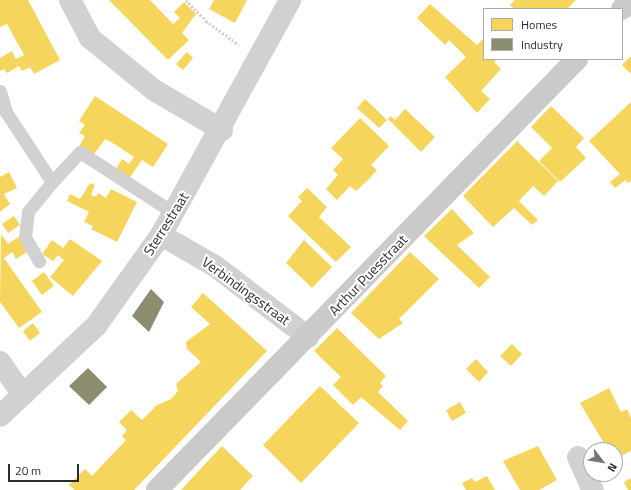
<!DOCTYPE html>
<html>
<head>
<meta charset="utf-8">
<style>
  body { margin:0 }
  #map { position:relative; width:631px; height:490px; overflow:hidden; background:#fff; font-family:"Titillium Web",sans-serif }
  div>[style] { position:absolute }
  .homes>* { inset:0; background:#f6d55c }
  .industry>* { inset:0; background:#8c8c6e }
  .path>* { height:2.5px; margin-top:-1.25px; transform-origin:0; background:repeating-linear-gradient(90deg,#d1d1d1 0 2px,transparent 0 4px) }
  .lane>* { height:13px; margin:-6.5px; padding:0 6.5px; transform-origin:6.5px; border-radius:6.5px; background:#d1d1d1 }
  .street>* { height:22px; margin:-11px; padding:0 11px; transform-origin:11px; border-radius:11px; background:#d1d1d1 }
  .secondary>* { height:22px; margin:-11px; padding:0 11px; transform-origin:11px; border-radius:11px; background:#cacaca }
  span { translate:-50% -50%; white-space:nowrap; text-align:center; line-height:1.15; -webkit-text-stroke:4px #fff; paint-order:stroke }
  .street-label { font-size:14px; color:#2c2c2c }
  .legend { position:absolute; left:483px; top:8px; width:140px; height:52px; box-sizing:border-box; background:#fff; border:1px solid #ababab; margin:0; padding:5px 7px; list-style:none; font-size:12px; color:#2c2c2c }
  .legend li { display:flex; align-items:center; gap:8px; height:20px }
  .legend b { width:20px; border:1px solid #ababab }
  .north { position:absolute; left:583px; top:442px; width:40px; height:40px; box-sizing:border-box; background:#fff; border:1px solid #ababab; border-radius:50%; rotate:121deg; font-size:11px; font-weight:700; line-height:16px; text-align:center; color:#2c2c2c }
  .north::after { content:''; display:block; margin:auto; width:14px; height:18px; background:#767676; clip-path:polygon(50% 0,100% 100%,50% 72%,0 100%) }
  .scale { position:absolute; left:8px; top:464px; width:71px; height:18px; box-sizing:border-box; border:2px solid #2c2c2c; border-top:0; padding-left:5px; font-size:12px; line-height:14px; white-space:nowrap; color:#2c2c2c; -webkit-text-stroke:3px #fff; paint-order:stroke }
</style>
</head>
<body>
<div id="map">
  <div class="homes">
    <i style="clip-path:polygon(0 0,28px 0,60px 60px,34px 74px,30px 67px,22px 71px,19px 66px,7px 73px,4px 69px,0 71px,0 58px,12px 51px,16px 59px,24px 55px,7px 24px,0 27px)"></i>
    <i style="clip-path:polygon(109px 0,150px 0,173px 24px,180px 18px,174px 12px,184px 2px,196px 14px,182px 33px,189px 40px,168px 60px)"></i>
    <i style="clip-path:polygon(214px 0,247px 0,235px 23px,209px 9px)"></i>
    <i style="clip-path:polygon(515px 0,576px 0,567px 9px,514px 9px,510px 5px)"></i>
    <i style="clip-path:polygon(430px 4px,477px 45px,484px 38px,484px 59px,497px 59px,494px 62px,501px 69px,481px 91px,490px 99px,477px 113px,445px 77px,466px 57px,449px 40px,445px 45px,417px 18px)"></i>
    <i style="clip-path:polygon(187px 52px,193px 58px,183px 70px,176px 64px)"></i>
    <i style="clip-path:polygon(631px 56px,631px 74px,622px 65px)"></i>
    <i style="clip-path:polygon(95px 96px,168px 144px,153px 167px,142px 160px,128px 180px,114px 172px,122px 159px,129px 164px,134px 157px,116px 145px,105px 139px,92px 157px,78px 148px,85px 136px,79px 133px,85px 125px,79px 121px)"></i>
    <i style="clip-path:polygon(365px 99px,387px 120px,379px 128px,357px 108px)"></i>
    <i style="clip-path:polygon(631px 102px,631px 181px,628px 183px,625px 180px,615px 188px,610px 182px,620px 174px,589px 141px)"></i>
    <i style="clip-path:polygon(551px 106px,584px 138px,576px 147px,586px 158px,560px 182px,539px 161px,552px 148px,531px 127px)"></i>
    <i style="clip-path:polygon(405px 109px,435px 137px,421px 152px,388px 119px,391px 116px,395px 120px)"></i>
    <i style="clip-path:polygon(360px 118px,389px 146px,371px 165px,377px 170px,367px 181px,356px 191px,350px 186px,337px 200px,326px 189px,338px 175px,333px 170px,343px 159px,331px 148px)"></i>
    <i style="clip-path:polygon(517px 141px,558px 181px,544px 196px,533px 186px,519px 201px,538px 220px,532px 225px,514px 208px,493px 227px,463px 196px)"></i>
    <i style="clip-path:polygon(9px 172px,17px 188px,4px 194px,10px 204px,0 212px,0 177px)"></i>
    <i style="clip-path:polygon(90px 183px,95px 185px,91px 195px,96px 197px,98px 193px,106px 198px,111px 189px,137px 202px,117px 242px,91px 229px,93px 226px,84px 222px,89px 212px,67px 201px,70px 194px,80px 199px)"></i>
    <i style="clip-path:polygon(307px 188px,327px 207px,319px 217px,351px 247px,336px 262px,288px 216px,302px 201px,298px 197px)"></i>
    <i style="clip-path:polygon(452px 209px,474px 233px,457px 245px,490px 277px,479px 288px,424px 236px)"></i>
    <i style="clip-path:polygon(14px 216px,20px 225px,8px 233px,2px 224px)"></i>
    <i style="clip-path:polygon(1px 234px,8px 244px,18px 237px,28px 251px,16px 259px,12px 252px,4px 258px,42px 312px,19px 328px,0 302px)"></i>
    <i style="clip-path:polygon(70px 239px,102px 261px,73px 296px,50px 277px,64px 260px,58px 255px,53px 261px,42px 254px,52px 240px,63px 248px)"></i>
    <i style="clip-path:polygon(304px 240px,332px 267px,312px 288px,286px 263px)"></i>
    <i style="clip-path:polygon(410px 252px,439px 279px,399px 319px,403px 323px,379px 339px,351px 313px)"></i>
    <i style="clip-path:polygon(44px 272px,54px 286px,42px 295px,32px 281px)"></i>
    <i style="clip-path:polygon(203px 293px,267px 351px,134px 490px,75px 490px,69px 485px,85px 469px,92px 476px,126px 440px,122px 436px,127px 430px,119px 422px,131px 410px,142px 420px,157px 405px,171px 399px,178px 391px,176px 384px,201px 362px,187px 349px,186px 342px,210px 324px,191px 307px)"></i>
    <i style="clip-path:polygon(33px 323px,40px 333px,30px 341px,23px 331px)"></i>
    <i style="clip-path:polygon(337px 328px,386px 376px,380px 383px,383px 386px,378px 392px,408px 421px,400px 430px,361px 397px,353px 405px,333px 385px,341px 377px,314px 351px)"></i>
    <i style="clip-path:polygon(512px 344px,522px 354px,511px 366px,500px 356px)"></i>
    <i style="clip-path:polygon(476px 359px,488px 372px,479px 382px,466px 369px)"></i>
    <i style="clip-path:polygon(320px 386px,359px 423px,301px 483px,263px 445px)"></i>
    <i style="clip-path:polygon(609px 388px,621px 412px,627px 409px,631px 418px,631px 451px,615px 459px,615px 450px,608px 450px,580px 403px)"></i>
    <i style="clip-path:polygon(460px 402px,466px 413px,452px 421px,446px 410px)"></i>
    <i style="clip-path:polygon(222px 446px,253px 476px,240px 490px,181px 490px)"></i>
    <i style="clip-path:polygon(538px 446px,557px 480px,539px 490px,520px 490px,503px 461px)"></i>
    <i style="clip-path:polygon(487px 476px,495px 490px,466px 490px,462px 483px,472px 478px,475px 482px)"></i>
    <i style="clip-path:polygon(631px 478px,631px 490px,628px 490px,624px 482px)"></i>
  </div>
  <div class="industry">
    <i style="clip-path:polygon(151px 289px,164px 302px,149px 332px,132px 316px)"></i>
    <i style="clip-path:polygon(88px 368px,107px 387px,89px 405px,69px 386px)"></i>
  </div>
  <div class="path">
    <i style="left:186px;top:0;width:29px;rotate:46deg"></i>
    <i style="left:206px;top:21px;width:41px;rotate:36deg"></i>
  </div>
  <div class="lane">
    <i style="left:0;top:91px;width:22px;rotate:74deg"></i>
    <i style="left:6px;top:112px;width:84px;rotate:56.7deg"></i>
    <i style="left:52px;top:182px;width:38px;rotate:129deg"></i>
    <i style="left:28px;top:212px;width:25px;rotate:97deg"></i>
    <i style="left:25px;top:237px;width:28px;rotate:60deg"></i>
    <i style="left:52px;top:182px;width:41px;rotate:-47deg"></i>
    <i style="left:80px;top:152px;width:112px;rotate:33deg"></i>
  </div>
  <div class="street">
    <i style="left:70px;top:0;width:43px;rotate:62.2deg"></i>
    <i style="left:90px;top:38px;width:82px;rotate:39.1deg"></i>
    <i style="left:154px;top:90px;width:79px;rotate:30.5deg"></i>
    <i style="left:161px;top:235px;width:62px;rotate:29.9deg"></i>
    <i style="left:215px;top:266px;width:117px;rotate:37.4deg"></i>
    <i style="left:0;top:362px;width:40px;rotate:55.1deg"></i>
    <i style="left:0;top:416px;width:132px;rotate:-43.2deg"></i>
    <i style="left:96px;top:326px;width:112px;rotate:-54.5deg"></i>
    <i style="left:161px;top:235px;width:268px;rotate:-61.2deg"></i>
    <i style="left:578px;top:457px;width:36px;rotate:66deg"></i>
  </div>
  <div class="secondary">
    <i style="left:622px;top:9px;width:12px;rotate:-48deg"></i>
    <i style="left:157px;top:490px;width:602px;rotate:-45.74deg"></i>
  </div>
  <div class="street-label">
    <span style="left:166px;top:224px;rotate:-58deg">Sterrestraat</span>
    <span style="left:368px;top:275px;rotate:-46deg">Arthur Puesstraat</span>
    <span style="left:246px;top:291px;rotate:36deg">Verbindingsstraat</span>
  </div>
  <ul class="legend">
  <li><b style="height:11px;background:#f6d55c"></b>Homes</li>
  <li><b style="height:11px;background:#8c8c6e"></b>Industry</li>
  </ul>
  <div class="north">N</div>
  <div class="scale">20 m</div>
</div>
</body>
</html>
